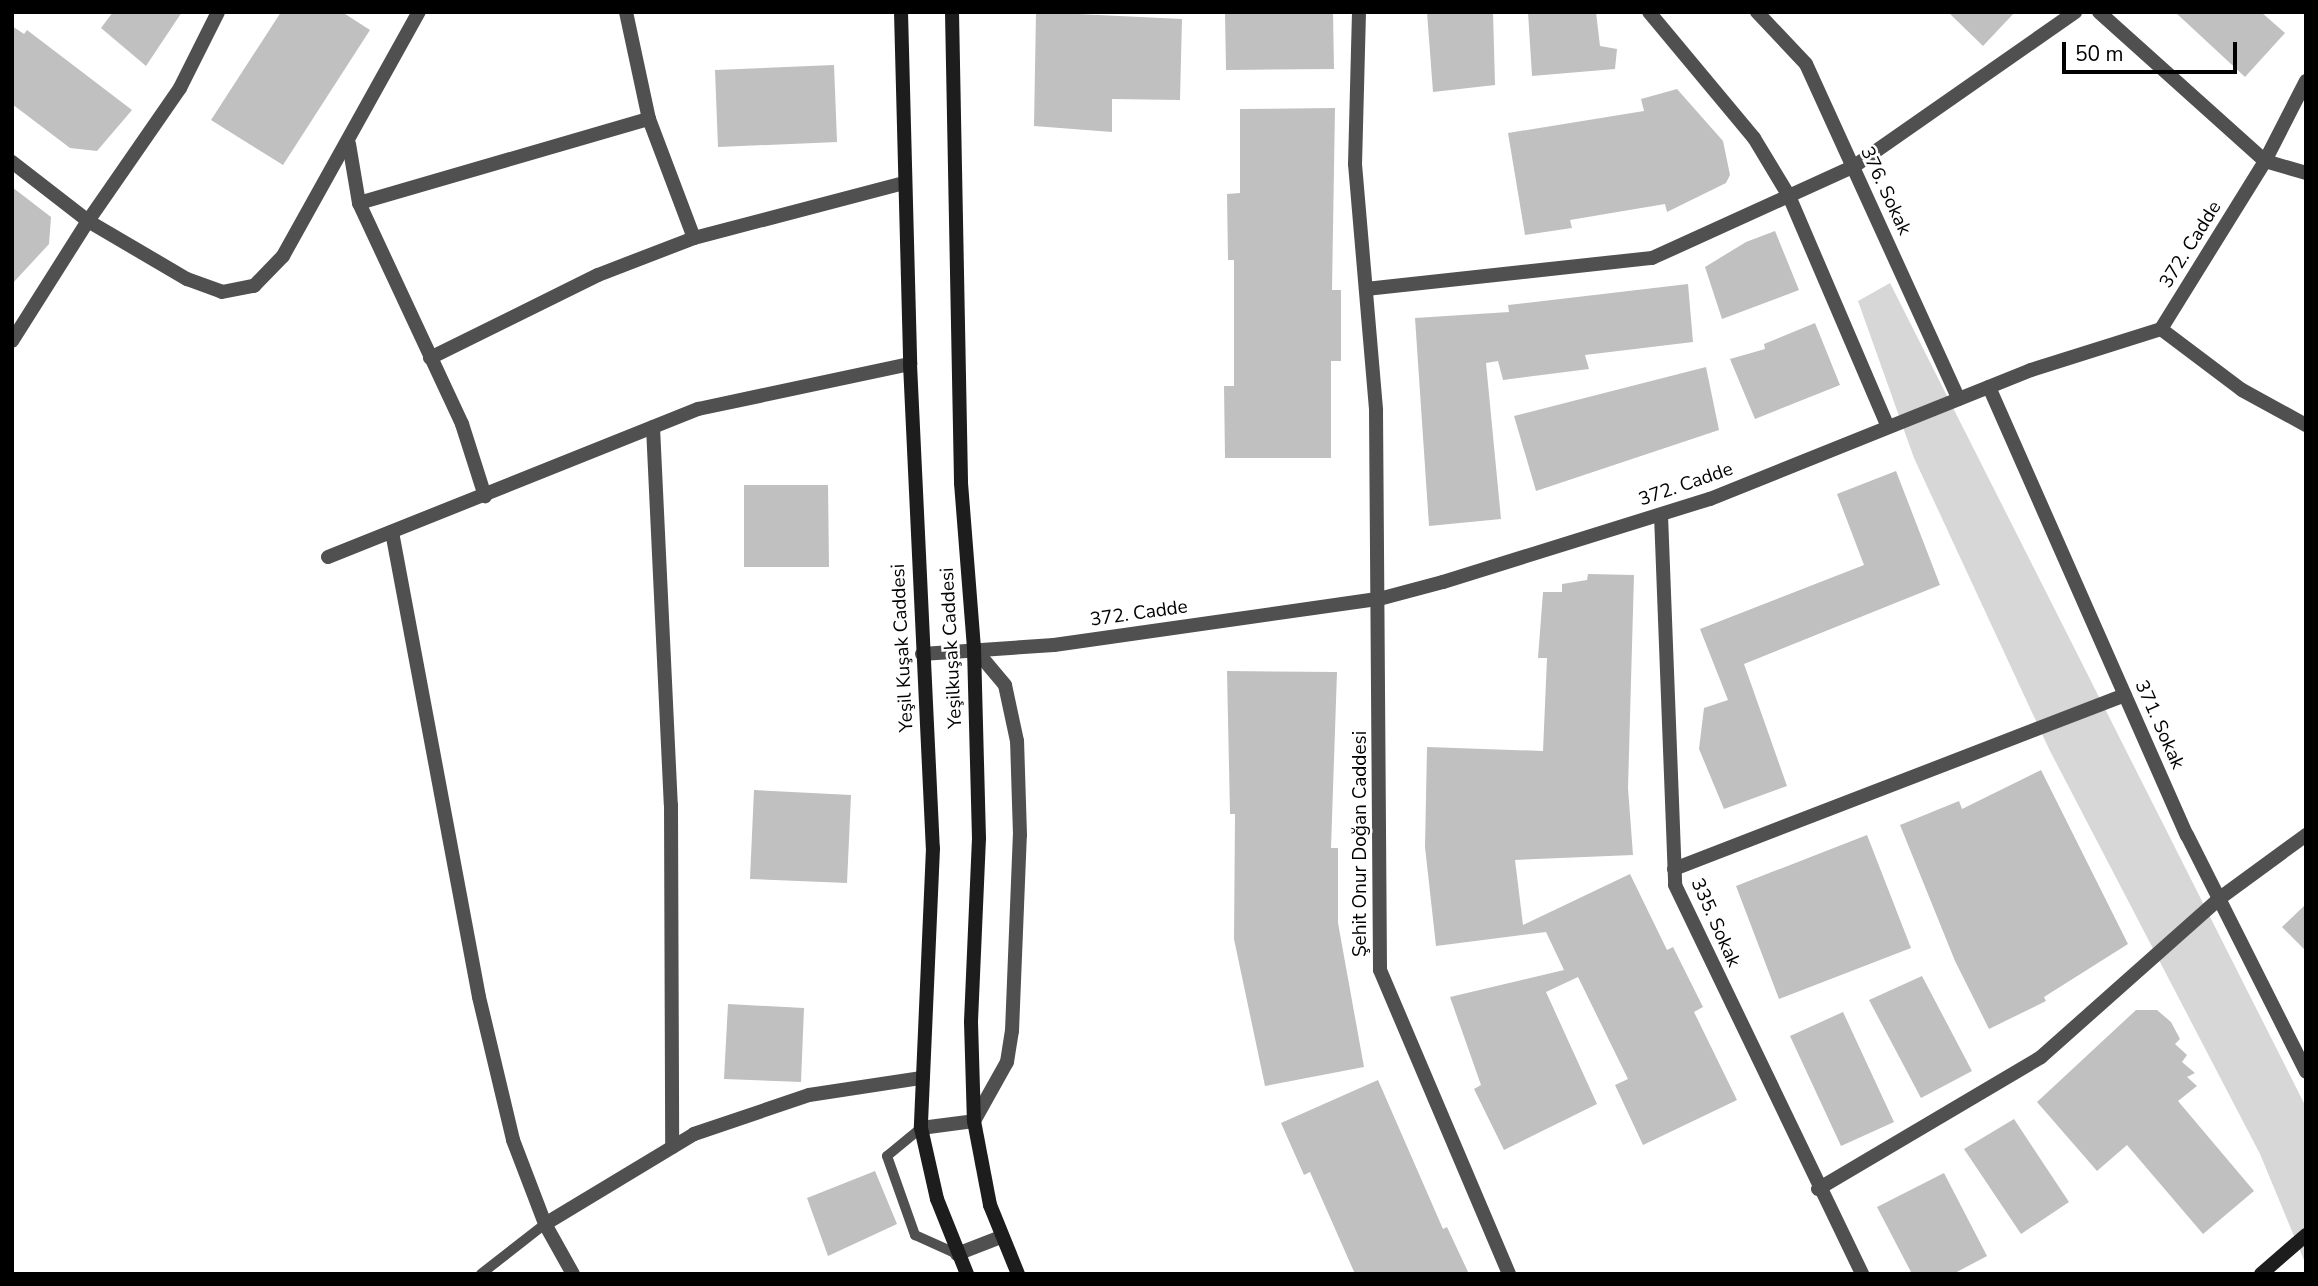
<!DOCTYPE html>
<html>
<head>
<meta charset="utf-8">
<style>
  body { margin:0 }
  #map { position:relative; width:2318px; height:1286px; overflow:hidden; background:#fff; font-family:"Nunito Sans",sans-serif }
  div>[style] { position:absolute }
  .green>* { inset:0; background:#d7d7d7 }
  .building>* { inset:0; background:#c0c0c0 }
  .lane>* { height:10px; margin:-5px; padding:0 5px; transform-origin:5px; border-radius:5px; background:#505050 }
  .street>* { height:14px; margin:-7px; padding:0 7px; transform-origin:7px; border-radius:7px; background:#505050 }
  .secondary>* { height:14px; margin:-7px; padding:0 7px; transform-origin:7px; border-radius:7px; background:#1d1d1d }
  span { translate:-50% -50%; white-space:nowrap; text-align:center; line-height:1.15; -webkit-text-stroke:5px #fff; paint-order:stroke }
  .street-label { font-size:19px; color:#000 }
  .frame { position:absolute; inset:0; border:14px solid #000; pointer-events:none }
  .scale { position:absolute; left:2062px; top:42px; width:175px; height:32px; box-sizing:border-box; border:4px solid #000; border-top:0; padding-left:9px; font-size:21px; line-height:24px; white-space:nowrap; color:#000; -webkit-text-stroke:5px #fff; paint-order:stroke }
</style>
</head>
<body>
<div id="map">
  <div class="green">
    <i style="clip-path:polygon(1890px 283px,2306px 1107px,2306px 1265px,2260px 1154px,2049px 749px,1914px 458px,1858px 301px)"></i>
  </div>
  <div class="building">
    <i style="clip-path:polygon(113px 12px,182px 12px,146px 66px,101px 28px)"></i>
    <i style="clip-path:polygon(281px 12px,342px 12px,370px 30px,283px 165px,211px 120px)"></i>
    <i style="clip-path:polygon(1036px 12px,1182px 19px,1180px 100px,1112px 99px,1112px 132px,1034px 126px)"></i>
    <i style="clip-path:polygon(1225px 12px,1333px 12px,1334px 69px,1226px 70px)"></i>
    <i style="clip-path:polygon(1427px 12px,1493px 12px,1495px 85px,1433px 92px)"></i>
    <i style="clip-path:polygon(1528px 12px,1596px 12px,1600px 46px,1617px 49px,1615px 69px,1532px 76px)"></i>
    <i style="clip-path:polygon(1948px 12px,2015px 12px,1983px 46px)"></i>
    <i style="clip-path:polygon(2175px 12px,2261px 12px,2285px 33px,2245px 77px)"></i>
    <i style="clip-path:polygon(12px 26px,24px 34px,27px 30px,132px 110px,97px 151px,70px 148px,12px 104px)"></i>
    <i style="clip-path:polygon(834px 65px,837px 142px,718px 147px,715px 70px)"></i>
    <i style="clip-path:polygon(1677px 89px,1723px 141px,1730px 175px,1726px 183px,1667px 212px,1665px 204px,1570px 220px,1572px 228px,1525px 235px,1508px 133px,1644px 111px,1641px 99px)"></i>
    <i style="clip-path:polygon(1335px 108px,1332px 290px,1341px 290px,1341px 361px,1331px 361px,1331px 458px,1225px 458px,1224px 386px,1234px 386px,1234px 260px,1228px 260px,1227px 194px,1240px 193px,1240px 109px)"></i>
    <i style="clip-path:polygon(12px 187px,51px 217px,49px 244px,12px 284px)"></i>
    <i style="clip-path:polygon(1775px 231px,1799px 290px,1722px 319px,1705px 267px,1746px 242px)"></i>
    <i style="clip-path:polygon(1688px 284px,1693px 342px,1585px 355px,1589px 369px,1503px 380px,1498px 361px,1486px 363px,1501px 519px,1429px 526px,1415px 318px,1509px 312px,1508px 305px)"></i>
    <i style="clip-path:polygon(1815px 323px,1840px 385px,1755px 419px,1730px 359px,1765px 349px,1764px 344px)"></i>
    <i style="clip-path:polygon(1706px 367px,1719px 430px,1536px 491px,1514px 416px)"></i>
    <i style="clip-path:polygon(1896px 471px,1940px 585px,1744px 664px,1787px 786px,1724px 809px,1699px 749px,1704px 708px,1728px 700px,1700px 629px,1864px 565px,1837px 494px)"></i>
    <i style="clip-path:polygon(744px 485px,828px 485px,829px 567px,744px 567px)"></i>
    <i style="clip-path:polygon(1588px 574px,1634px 575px,1628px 788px,1633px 855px,1515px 860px,1523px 925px,1630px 874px,1667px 950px,1673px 947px,1703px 1007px,1694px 1012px,1737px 1100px,1643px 1145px,1615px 1085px,1628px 1079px,1578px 977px,1546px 992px,1597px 1104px,1504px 1150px,1474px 1089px,1481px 1085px,1450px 997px,1564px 970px,1546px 932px,1436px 946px,1425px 847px,1427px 747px,1543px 751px,1547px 658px,1538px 658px,1543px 592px,1562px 592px,1562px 584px,1587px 580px)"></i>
    <i style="clip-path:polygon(1227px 671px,1337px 672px,1331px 848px,1338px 848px,1338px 923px,1364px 1067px,1265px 1086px,1234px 939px,1235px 814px,1230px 814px)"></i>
    <i style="clip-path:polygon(2041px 770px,2128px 944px,2044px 997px,2046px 1001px,1989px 1029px,1955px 961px,1900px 825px,1959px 801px,1962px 809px)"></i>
    <i style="clip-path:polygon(754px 790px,851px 795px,847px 883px,750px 879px)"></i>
    <i style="clip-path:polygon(1867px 835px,1911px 948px,1779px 999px,1736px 886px)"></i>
    <i style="clip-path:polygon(2306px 904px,2306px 951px,2282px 927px)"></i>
    <i style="clip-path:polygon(1922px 976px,1972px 1071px,1921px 1098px,1869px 1000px)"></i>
    <i style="clip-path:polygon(728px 1004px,804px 1008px,801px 1082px,724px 1079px)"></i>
    <i style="clip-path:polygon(2136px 1010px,2157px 1010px,2171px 1022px,2180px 1039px,2175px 1044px,2187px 1055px,2182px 1062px,2195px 1073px,2187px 1077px,2197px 1086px,2178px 1101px,2254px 1191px,2203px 1234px,2127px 1145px,2097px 1171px,2037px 1102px)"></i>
    <i style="clip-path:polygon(1843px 1012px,1894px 1122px,1841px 1146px,1790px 1036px)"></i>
    <i style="clip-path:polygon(1378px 1080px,1443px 1229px,1447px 1227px,1469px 1274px,1355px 1274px,1310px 1172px,1304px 1175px,1281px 1123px)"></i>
    <i style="clip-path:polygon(2014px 1119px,2069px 1202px,2021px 1234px,1964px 1149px)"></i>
    <i style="clip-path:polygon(875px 1171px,897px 1224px,828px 1256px,807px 1198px)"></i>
    <i style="clip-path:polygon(1944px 1173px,1987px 1256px,1953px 1274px,1912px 1274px,1877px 1207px)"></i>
  </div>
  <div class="lane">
    <i style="left:921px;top:1128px;width:44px;rotate:140.5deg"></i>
    <i style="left:887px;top:1156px;width:84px;rotate:70.5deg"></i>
    <i style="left:915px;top:1235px;width:46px;rotate:24.3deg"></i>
    <i style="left:481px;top:1274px;width:81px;rotate:-38deg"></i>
  </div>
  <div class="street">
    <i style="left:626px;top:12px;width:109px;rotate:77.9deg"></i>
    <i style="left:649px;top:119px;width:127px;rotate:69.3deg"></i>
    <i style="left:1359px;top:12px;width:152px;rotate:91.5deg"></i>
    <i style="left:1355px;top:164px;width:247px;rotate:85.1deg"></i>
    <i style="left:1376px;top:410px;width:560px;rotate:89.59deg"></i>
    <i style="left:1380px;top:970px;width:330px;rotate:67deg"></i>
    <i style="left:1649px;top:12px;width:164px;rotate:50.2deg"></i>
    <i style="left:1754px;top:138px;width:68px;rotate:58.9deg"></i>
    <i style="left:1789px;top:196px;width:251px;rotate:66.8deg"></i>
    <i style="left:1757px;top:12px;width:71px;rotate:46.7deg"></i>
    <i style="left:1806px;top:64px;width:368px;rotate:65.5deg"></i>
    <i style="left:2099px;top:12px;width:223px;rotate:41.9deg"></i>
    <i style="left:2265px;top:161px;width:43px;rotate:16.3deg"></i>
    <i style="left:349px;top:144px;width:60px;rotate:80.4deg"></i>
    <i style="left:359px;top:203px;width:244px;rotate:65deg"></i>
    <i style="left:462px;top:424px;width:76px;rotate:72.3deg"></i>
    <i style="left:12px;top:162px;width:96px;rotate:37.8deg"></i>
    <i style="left:88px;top:221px;width:115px;rotate:30.4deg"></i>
    <i style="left:187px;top:279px;width:37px;rotate:20deg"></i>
    <i style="left:222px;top:292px;width:33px;rotate:-11deg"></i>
    <i style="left:254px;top:286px;width:42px;rotate:-46deg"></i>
    <i style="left:283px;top:256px;width:279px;rotate:-60.9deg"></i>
    <i style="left:359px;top:203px;width:302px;rotate:-16.2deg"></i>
    <i style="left:1366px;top:289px;width:288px;rotate:-6.2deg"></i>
    <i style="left:1652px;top:258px;width:221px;rotate:-24.4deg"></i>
    <i style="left:1853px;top:167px;width:271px;rotate:-34.9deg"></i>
    <i style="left:2161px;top:329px;width:101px;rotate:37deg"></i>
    <i style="left:2242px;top:390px;width:73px;rotate:28.7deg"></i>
    <i style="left:12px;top:341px;width:142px;rotate:-57.7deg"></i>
    <i style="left:88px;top:221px;width:162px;rotate:-55.3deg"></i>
    <i style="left:180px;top:88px;width:85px;rotate:-63.4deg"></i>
    <i style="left:430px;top:358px;width:187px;rotate:-26.3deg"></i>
    <i style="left:598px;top:275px;width:103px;rotate:-21.1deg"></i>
    <i style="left:694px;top:238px;width:216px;rotate:-14.7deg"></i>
    <i style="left:1989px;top:387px;width:490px;rotate:66.2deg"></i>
    <i style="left:2187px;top:835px;width:265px;rotate:63.3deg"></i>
    <i style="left:653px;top:427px;width:378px;rotate:87.3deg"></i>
    <i style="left:671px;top:805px;width:342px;rotate:89.8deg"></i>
    <i style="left:1661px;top:515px;width:370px;rotate:87.8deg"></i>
    <i style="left:1675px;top:885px;width:432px;rotate:64.3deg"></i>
    <i style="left:392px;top:532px;width:473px;rotate:79.4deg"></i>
    <i style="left:479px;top:997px;width:147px;rotate:76.6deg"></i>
    <i style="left:513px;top:1140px;width:90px;rotate:69.1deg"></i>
    <i style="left:545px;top:1224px;width:57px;rotate:60.8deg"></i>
    <i style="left:328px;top:557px;width:399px;rotate:-21.8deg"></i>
    <i style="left:698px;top:409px;width:217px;rotate:-12deg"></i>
    <i style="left:922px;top:654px;width:132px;rotate:-3.9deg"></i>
    <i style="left:1054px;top:645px;width:328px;rotate:-8.1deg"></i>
    <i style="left:1379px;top:599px;width:66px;rotate:-14.9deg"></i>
    <i style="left:1443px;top:582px;width:280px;rotate:-17.3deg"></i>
    <i style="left:1710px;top:499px;width:346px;rotate:-21.9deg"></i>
    <i style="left:2031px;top:370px;width:136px;rotate:-17.5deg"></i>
    <i style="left:2161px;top:329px;width:198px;rotate:-58.2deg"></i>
    <i style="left:2265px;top:161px;width:90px;rotate:-62.9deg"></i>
    <i style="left:1674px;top:869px;width:483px;rotate:-21.1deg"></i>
    <i style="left:921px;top:1128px;width:53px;rotate:-7.5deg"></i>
    <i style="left:974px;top:1121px;width:68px;rotate:-60.8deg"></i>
    <i style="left:1007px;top:1062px;width:31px;rotate:-81deg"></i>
    <i style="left:1012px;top:1031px;width:196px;rotate:-87.7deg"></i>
    <i style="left:1020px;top:835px;width:94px;rotate:-91.8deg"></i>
    <i style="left:1017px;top:741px;width:57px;rotate:-102.1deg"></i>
    <i style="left:1005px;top:685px;width:48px;rotate:-130deg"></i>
    <i style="left:1818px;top:1189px;width:259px;rotate:-30.6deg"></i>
    <i style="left:2041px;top:1057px;width:239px;rotate:-41.6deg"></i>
    <i style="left:2220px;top:898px;width:107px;rotate:-36.2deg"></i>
    <i style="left:545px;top:1224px;width:174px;rotate:-31.1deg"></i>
    <i style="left:694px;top:1134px;width:121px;rotate:-18.7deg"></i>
    <i style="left:809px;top:1095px;width:114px;rotate:-8.6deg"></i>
    <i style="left:957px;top:1254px;width:47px;rotate:-21.1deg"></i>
  </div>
  <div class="secondary">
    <i style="left:901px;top:12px;width:352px;rotate:88.5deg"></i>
    <i style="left:910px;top:364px;width:485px;rotate:87.3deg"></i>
    <i style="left:933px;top:848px;width:280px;rotate:92.5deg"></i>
    <i style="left:921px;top:1128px;width:73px;rotate:77.3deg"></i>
    <i style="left:937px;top:1199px;width:81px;rotate:68.2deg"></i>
    <i style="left:952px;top:12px;width:471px;rotate:88.9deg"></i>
    <i style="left:961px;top:483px;width:166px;rotate:85.5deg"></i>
    <i style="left:974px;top:648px;width:190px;rotate:88.5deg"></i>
    <i style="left:979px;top:838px;width:184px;rotate:92.5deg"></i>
    <i style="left:971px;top:1022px;width:99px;rotate:88.3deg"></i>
    <i style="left:974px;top:1121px;width:86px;rotate:79.2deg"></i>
    <i style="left:990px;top:1205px;width:74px;rotate:67.9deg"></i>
    <i style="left:2261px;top:1274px;width:60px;rotate:-40.9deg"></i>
  </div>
  <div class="street-label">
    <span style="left:1885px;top:191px;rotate:65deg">376. Sokak</span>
    <span style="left:2191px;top:245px;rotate:-58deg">372. Cadde</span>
    <span style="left:1686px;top:485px;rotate:-19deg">372. Cadde</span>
    <span style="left:1139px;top:614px;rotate:-8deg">372. Cadde</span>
    <span style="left:903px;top:648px;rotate:-93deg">Yeşil Kuşak Caddesi</span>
    <span style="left:952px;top:648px;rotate:-93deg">Yeşilkuşak Caddesi</span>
    <span style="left:2159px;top:725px;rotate:66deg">371. Sokak</span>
    <span style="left:1361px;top:844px;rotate:-90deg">Şehit Onur Doğan Caddesi</span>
    <span style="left:1715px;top:923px;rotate:66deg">335. Sokak</span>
  </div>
  <div class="frame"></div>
  <div class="scale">50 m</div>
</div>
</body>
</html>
